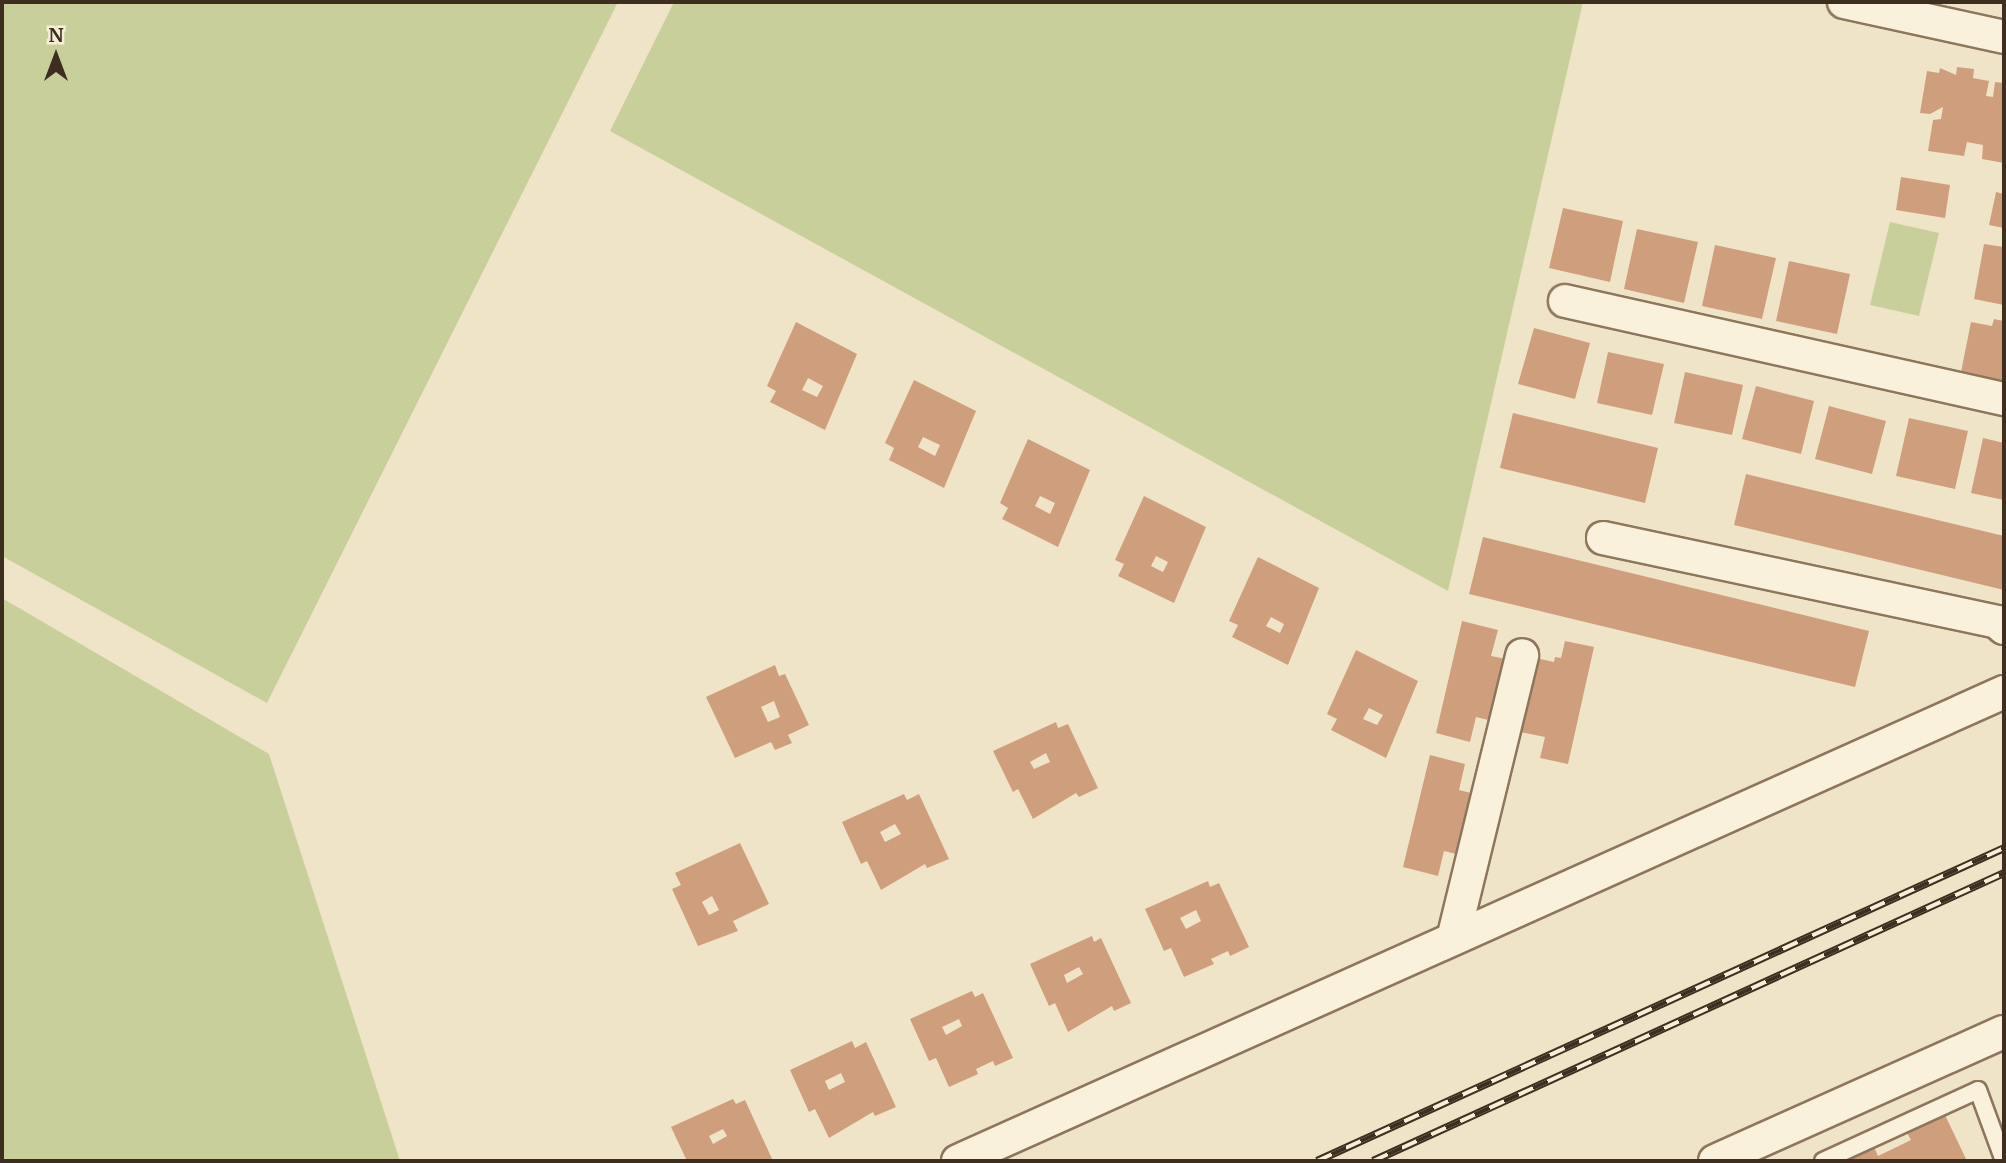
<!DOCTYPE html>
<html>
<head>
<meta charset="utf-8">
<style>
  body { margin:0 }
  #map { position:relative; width:2006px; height:1163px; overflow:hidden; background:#f0e4c8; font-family:Merriweather,serif }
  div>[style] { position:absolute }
  .green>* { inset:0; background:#c9cf9b }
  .building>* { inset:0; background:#cf9f7d }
  .roads { filter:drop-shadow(2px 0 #8d765c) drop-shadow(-2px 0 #8d765c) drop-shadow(0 2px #8d765c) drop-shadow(0 -2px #8d765c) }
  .lane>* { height:16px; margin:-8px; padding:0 8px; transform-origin:8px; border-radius:8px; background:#faf1dc }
  .street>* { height:32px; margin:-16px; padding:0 16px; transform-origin:16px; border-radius:16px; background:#faf1dc }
  .rail>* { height:8px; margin-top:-4px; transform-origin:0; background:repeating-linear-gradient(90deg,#f7eed8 0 16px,#3d2e20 0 32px); box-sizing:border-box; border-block:2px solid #3d2e20 }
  span { translate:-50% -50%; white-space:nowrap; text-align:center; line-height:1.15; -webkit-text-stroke:5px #f7eed8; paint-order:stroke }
  .frame { position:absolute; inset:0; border:4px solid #3d2e20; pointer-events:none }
  .north { position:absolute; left:21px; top:21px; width:70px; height:70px; -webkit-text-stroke:5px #f7eed8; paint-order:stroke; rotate:0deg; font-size:19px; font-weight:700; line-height:28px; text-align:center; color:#3d2e20 }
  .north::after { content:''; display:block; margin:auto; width:24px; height:32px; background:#3d2e20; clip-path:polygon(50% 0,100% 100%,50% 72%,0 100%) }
</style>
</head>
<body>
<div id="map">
  <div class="green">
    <i style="clip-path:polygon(2px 2px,618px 2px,267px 703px,2px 556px)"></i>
    <i style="clip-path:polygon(674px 2px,1583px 2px,1448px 591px,610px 131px)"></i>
    <i style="clip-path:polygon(1890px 222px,1939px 233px,1919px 316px,1870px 305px)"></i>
    <i style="clip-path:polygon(2px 598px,269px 754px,400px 1161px,2px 1161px)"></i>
  </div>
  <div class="building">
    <i style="clip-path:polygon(1957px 67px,1974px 69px,1973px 78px,1989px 81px,1986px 96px,1993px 97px,1995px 82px,2004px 83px,2004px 163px,1982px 159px,1983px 145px,1967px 142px,1964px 156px,1928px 151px,1933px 120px,1941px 119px,1943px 107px,1930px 114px,1920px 113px,1927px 71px,1939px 73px,1940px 68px,1956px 75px)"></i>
    <i style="clip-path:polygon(1901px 177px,1950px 185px,1945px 218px,1896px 210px)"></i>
    <i style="clip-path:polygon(1996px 192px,2004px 194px,2004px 228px,1989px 225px)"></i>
    <i style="clip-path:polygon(1563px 208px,1623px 221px,1610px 282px,1549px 268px)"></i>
    <i style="clip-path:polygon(1637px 229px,1698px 242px,1684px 303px,1624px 289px)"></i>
    <i style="clip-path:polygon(1984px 244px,2004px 247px,2004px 305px,1974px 299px)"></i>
    <i style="clip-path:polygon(1715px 245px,1776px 258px,1762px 319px,1702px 306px)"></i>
    <i style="clip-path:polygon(1789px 261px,1850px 274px,1837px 334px,1776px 321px)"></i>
    <i style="clip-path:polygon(1994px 319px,2004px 321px,2004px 386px,1960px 377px,1971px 322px,1992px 326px)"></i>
    <i style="clip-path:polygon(evenodd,796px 322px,857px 354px,825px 430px,770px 402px,776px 391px,767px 386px,796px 322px,808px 378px,823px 386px,817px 397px,802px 390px,808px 378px)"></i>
    <i style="clip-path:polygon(1534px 328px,1590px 343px,1575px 399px,1518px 384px)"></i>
    <i style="clip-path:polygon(1608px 352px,1664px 364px,1652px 415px,1597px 403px)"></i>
    <i style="clip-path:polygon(1685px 372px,1743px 385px,1732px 435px,1674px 423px)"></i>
    <i style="clip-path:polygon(evenodd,914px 380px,976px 411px,944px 488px,889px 460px,894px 448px,885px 443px,914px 380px,923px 437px,940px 445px,935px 456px,918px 447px,923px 437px)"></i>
    <i style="clip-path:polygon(1756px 386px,1814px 401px,1801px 454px,1742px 439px)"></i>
    <i style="clip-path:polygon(1829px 406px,1886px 421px,1872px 474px,1815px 459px)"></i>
    <i style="clip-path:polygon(1513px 413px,1658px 448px,1645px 503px,1500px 468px)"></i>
    <i style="clip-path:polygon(1909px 418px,1968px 431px,1955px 489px,1896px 476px)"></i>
    <i style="clip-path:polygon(1983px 438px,2004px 443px,2004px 500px,1971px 493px)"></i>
    <i style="clip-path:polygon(evenodd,1028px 439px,1090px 470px,1058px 547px,1002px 519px,1008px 508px,1000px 503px,1028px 439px,1040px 496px,1055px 503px,1050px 514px,1035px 506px,1040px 496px)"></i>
    <i style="clip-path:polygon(1746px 474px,2004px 536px,2004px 590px,1734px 525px)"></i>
    <i style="clip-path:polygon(evenodd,1144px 496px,1206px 527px,1174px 603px,1118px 576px,1124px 564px,1115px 560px,1144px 496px,1156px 556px,1168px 562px,1163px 572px,1151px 566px,1156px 556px)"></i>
    <i style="clip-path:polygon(1483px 537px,1869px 631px,1855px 687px,1469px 594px)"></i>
    <i style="clip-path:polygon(evenodd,1258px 557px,1319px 588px,1288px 665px,1232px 637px,1238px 625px,1229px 621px,1258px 557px,1271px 617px,1284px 624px,1280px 633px,1266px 626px,1271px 617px)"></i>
    <i style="clip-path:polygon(1462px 621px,1498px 630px,1491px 656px,1511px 660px,1497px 722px,1476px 717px,1470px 742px,1436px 733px)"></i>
    <i style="clip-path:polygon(1565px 641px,1594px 647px,1568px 764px,1540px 758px,1545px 737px,1520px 732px,1536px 658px,1554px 662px,1555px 657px,1561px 658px)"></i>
    <i style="clip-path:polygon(evenodd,1356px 650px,1418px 681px,1386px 758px,1331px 730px,1337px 719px,1327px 714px,1356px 650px,1369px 708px,1383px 715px,1377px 725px,1363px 719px,1369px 708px)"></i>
    <i style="clip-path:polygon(evenodd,775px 665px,779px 676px,785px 674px,809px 725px,788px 735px,792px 743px,775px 750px,771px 742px,735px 758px,706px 697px,775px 665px,774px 701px,780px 717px,768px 722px,761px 707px,774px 701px)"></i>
    <i style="clip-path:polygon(evenodd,1056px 722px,1058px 728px,1068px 724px,1098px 788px,1079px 797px,1076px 793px,1033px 819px,1018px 789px,1013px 792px,993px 751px,1056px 722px,1046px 753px,1050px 762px,1034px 769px,1030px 762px,1046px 753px)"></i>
    <i style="clip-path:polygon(1430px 755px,1465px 764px,1459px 790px,1479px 795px,1464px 856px,1444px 851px,1438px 876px,1403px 867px)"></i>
    <i style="clip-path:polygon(evenodd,904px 794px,907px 800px,919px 794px,949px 859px,927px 868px,925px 864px,881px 890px,867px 861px,861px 864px,842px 822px,904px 794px,895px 824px,901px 834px,885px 842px,880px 832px,895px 824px)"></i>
    <i style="clip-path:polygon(evenodd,740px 843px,769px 904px,733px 921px,738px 931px,698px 946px,672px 889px,681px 885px,675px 873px,740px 843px,712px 896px,719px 910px,709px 915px,702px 902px,712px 896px)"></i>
    <i style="clip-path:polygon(evenodd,1208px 881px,1210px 887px,1219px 883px,1249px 947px,1230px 956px,1228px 951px,1211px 959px,1214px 964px,1184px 977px,1171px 948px,1164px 951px,1145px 909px,1208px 881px,1196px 910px,1201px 921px,1186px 929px,1180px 918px,1196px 910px)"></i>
    <i style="clip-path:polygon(evenodd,1092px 936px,1094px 942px,1101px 938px,1131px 1003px,1114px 1011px,1112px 1006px,1068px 1032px,1055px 1003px,1049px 1006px,1030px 964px,1092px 936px,1079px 967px,1083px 974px,1067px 983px,1064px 975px,1079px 967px)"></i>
    <i style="clip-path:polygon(evenodd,972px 991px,975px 997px,983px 993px,1013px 1058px,995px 1066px,993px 1061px,976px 1069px,978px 1074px,949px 1087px,936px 1058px,929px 1061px,910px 1019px,972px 991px,959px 1019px,962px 1026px,946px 1035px,942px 1027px,959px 1019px)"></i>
    <i style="clip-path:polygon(evenodd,852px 1041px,855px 1048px,866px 1042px,896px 1107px,875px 1116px,873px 1112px,829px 1138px,815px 1109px,809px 1112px,790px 1070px,852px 1041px,841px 1073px,845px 1082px,829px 1090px,825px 1081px,841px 1073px)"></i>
    <i style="clip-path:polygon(evenodd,733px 1099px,736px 1104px,745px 1100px,773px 1161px,687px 1161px,671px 1127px,733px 1099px,723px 1129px,727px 1136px,713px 1144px,709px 1136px,723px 1129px)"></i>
    <i style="clip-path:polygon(1945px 1115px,1967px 1161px,1843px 1161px,1874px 1147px,1878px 1156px,1911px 1140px,1907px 1133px)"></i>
  </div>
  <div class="roads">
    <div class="lane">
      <i style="left:1823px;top:1161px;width:170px;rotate:-24.6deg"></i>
      <i style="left:1978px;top:1090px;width:76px;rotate:69.9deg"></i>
    </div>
    <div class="street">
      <i style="left:1844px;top:2px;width:164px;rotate:12.3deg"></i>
      <i style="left:1565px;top:301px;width:450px;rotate:12.6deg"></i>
      <i style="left:1603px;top:538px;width:403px;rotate:12deg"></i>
      <i style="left:1997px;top:622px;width:9px;rotate:41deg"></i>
      <i style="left:1454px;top:935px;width:288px;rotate:-76.3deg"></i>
      <i style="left:958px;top:1161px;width:1146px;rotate:-24.15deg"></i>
      <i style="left:1715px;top:1161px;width:316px;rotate:-24.1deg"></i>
    </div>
  </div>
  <div class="rail">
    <i style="left:1317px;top:1161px;width:755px;rotate:-24.49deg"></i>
    <i style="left:1373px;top:1161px;width:694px;rotate:-24.53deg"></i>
  </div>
  <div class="frame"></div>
  <div class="north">N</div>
</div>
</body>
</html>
